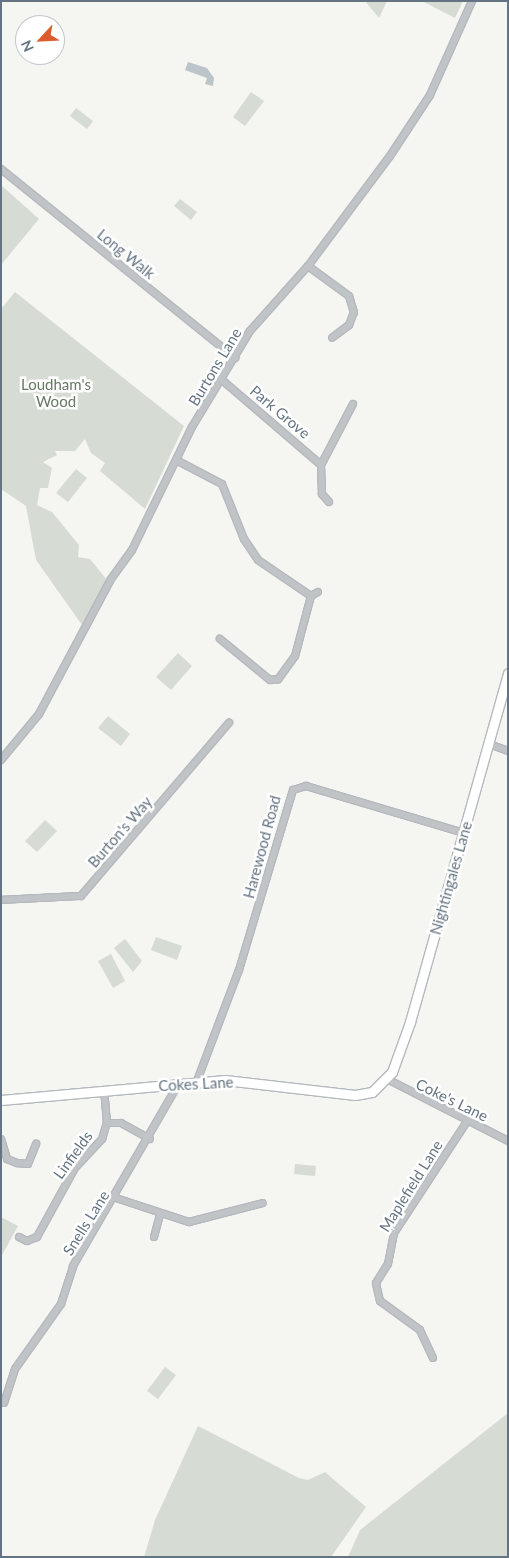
<!DOCTYPE html>
<html>
<head>
<meta charset="utf-8">
<style>
  body { margin:0 }
  #map { position:relative; width:509px; height:1558px; overflow:hidden; background:#f5f5f2; font-family:Lato,sans-serif }
  div>[style] { position:absolute }
  .green>* { inset:0; background:#d6dcd3 }
  .water>* { inset:0; background:#bcc5ca }
  .roads { filter:drop-shadow(1px 0 #b5b9be) drop-shadow(-1px 0 #b5b9be) drop-shadow(0 1px #b5b9be) drop-shadow(0 -1px #b5b9be) }
  .minor>* { height:6px; margin:-3px; padding:0 3px; transform-origin:3px; border-radius:3px; background:#c0c4c7 }
  .secondary>* { height:9px; margin:-4.5px; padding:0 4.5px; transform-origin:4.5px; border-radius:4.5px; background:#fff }
  span { translate:-50% -50%; white-space:nowrap; text-align:center; line-height:1.15; -webkit-text-stroke:5px #fff; paint-order:stroke }
  .street-label { font-size:15px; color:#657482 }
  .park-label { font-size:15px; color:#677964 }
  .frame { position:absolute; inset:0; border:2px solid #657482; pointer-events:none }
  .north { position:absolute; left:15px; top:15px; width:50px; height:50px; box-sizing:border-box; background:#fff; border:1px solid #c1c7cd; border-radius:50%; rotate:245deg; font-size:14px; font-weight:700; line-height:20px; text-align:center; color:#657482 }
  .north::after { content:''; display:block; margin:auto; width:18px; height:22px; background:#dd5a2a; clip-path:polygon(50% 0,100% 100%,50% 72%,0 100%) }
</style>
</head>
<body>
<div id="map">
  <div class="green">
    <i style="clip-path:polygon(365px 1px,387px 1px,379px 18px)"></i>
    <i style="clip-path:polygon(422px 1px,463px 1px,455px 18px)"></i>
    <i style="clip-path:polygon(251px 92px,264px 101px,245px 126px,233px 117px)"></i>
    <i style="clip-path:polygon(76px 108px,93px 121px,87px 129px,70px 116px)"></i>
    <i style="clip-path:polygon(1px 185px,39px 219px,1px 265px)"></i>
    <i style="clip-path:polygon(180px 199px,197px 212px,191px 220px,174px 206px)"></i>
    <i style="clip-path:polygon(15px 292px,184px 426px,145px 509px,100px 471px,105px 463px,91px 453px,85px 439px,75px 451px,55px 451px,57px 455px,43px 462px,52px 468px,48px 488px,40px 488px,37px 505px,52px 512px,79px 545px,78px 557px,90px 559px,107px 580px,82px 625px,36px 560px,26px 506px,1px 489px,1px 309px)"></i>
    <i style="clip-path:polygon(76px 469px,87px 478px,68px 502px,56px 493px)"></i>
    <i style="clip-path:polygon(178px 653px,192px 666px,171px 690px,156px 677px)"></i>
    <i style="clip-path:polygon(108px 716px,130px 734px,121px 746px,98px 728px)"></i>
    <i style="clip-path:polygon(45px 820px,57px 831px,37px 852px,25px 841px)"></i>
    <i style="clip-path:polygon(156px 937px,182px 946px,177px 960px,151px 950px)"></i>
    <i style="clip-path:polygon(125px 939px,142px 961px,133px 972px,114px 948px)"></i>
    <i style="clip-path:polygon(111px 954px,125px 981px,113px 988px,98px 961px)"></i>
    <i style="clip-path:polygon(295px 1164px,316px 1166px,315px 1176px,294px 1174px)"></i>
    <i style="clip-path:polygon(1px 1217px,18px 1226px,1px 1257px)"></i>
    <i style="clip-path:polygon(165px 1367px,176px 1375px,158px 1399px,147px 1391px)"></i>
    <i style="clip-path:polygon(508px 1413px,508px 1557px,348px 1557px,360px 1530px)"></i>
    <i style="clip-path:polygon(198px 1426px,299px 1478px,308px 1480px,325px 1472px,366px 1507px,331px 1557px,144px 1557px,155px 1520px)"></i>
  </div>
  <div class="water">
    <i style="clip-path:polygon(188px 62px,207px 68px,214px 78px,213px 86px,205px 84px,207px 78px,185px 70px)"></i>
  </div>
  <div class="roads">
    <div class="minor">
      <i style="left:1px;top:169px;width:301px;rotate:38.9deg"></i>
      <i style="left:308px;top:266px;width:51px;rotate:36.2deg"></i>
      <i style="left:349px;top:296px;width:17px;rotate:73deg"></i>
      <i style="left:354px;top:312px;width:14px;rotate:111deg"></i>
      <i style="left:349px;top:325px;width:21px;rotate:143deg"></i>
      <i style="left:222px;top:380px;width:130px;rotate:40.6deg"></i>
      <i style="left:176px;top:460px;width:52px;rotate:27.6deg"></i>
      <i style="left:222px;top:484px;width:59px;rotate:68.2deg"></i>
      <i style="left:244px;top:539px;width:25px;rotate:56deg"></i>
      <i style="left:258px;top:560px;width:64px;rotate:34.2deg"></i>
      <i style="left:311px;top:596px;width:62px;rotate:104.9deg"></i>
      <i style="left:295px;top:656px;width:29px;rotate:126deg"></i>
      <i style="left:278px;top:679px;width:8px;rotate:173deg"></i>
      <i style="left:270px;top:680px;width:65px;rotate:-140.6deg"></i>
      <i style="left:329px;top:502px;width:11px;rotate:-131deg"></i>
      <i style="left:322px;top:494px;width:29px;rotate:-92deg"></i>
      <i style="left:321px;top:465px;width:69px;rotate:-62.3deg"></i>
      <i style="left:311px;top:596px;width:8px;rotate:-30deg"></i>
      <i style="left:489px;top:744px;width:20px;rotate:20deg"></i>
      <i style="left:1px;top:760px;width:60px;rotate:-50.4deg"></i>
      <i style="left:39px;top:714px;width:153px;rotate:-61.9deg"></i>
      <i style="left:111px;top:579px;width:36px;rotate:-54deg"></i>
      <i style="left:132px;top:550px;width:137px;rotate:-64deg"></i>
      <i style="left:192px;top:427px;width:112px;rotate:-58.9deg"></i>
      <i style="left:250px;top:331px;width:87px;rotate:-48.3deg"></i>
      <i style="left:308px;top:266px;width:137px;rotate:-53.3deg"></i>
      <i style="left:390px;top:156px;width:73px;rotate:-56.7deg"></i>
      <i style="left:430px;top:95px;width:103px;rotate:-65.9deg"></i>
      <i style="left:1px;top:900px;width:80px;rotate:-2.9deg"></i>
      <i style="left:81px;top:896px;width:228px;rotate:-49.5deg"></i>
      <i style="left:387px;top:1079px;width:136px;rotate:27.1deg"></i>
      <i style="left:197px;top:1081px;width:119px;rotate:-69.3deg"></i>
      <i style="left:239px;top:970px;width:188px;rotate:-73.3deg"></i>
      <i style="left:293px;top:790px;width:14px;rotate:-17deg"></i>
      <i style="left:306px;top:786px;width:165px;rotate:16.6deg"></i>
      <i style="left:107px;top:1123px;width:14px"></i>
      <i style="left:121px;top:1123px;width:33px;rotate:29deg"></i>
      <i style="left:1px;top:1139px;width:21px;rotate:73deg"></i>
      <i style="left:7px;top:1159px;width:11px;rotate:22deg"></i>
      <i style="left:17px;top:1163px;width:11px;rotate:5deg"></i>
      <i style="left:28px;top:1164px;width:22px;rotate:-68deg"></i>
      <i style="left:116px;top:1198px;width:77px;rotate:18.2deg"></i>
      <i style="left:189px;top:1222px;width:76px;rotate:-14.4deg"></i>
      <i style="left:19px;top:1237px;width:9px;rotate:27deg"></i>
      <i style="left:27px;top:1241px;width:11px;rotate:-22deg"></i>
      <i style="left:37px;top:1237px;width:79px;rotate:-61.2deg"></i>
      <i style="left:75px;top:1168px;width:40px;rotate:-47deg"></i>
      <i style="left:102px;top:1139px;width:17px;rotate:-73deg"></i>
      <i style="left:107px;top:1123px;width:32px;rotate:-95deg"></i>
      <i style="left:154px;top:1237px;width:24px;rotate:-75deg"></i>
      <i style="left:433px;top:1358px;width:31px;rotate:-115deg"></i>
      <i style="left:420px;top:1330px;width:49px;rotate:-144.1deg"></i>
      <i style="left:380px;top:1301px;width:18px;rotate:-103deg"></i>
      <i style="left:376px;top:1283px;width:22px;rotate:-58deg"></i>
      <i style="left:388px;top:1264px;width:32px;rotate:-79deg"></i>
      <i style="left:394px;top:1233px;width:131px;rotate:-56.8deg"></i>
      <i style="left:4px;top:1403px;width:36px;rotate:-72deg"></i>
      <i style="left:15px;top:1369px;width:80px;rotate:-54.7deg"></i>
      <i style="left:61px;top:1304px;width:40px;rotate:-72deg"></i>
      <i style="left:73px;top:1266px;width:211px;rotate:-59.9deg"></i>
    </div>
    <div class="secondary">
      <i style="left:1px;top:1100px;width:225px;rotate:-5.1deg"></i>
      <i style="left:225px;top:1080px;width:131px;rotate:6.6deg"></i>
      <i style="left:355px;top:1095px;width:17px;rotate:-10deg"></i>
      <i style="left:372px;top:1092px;width:28px;rotate:-45deg"></i>
      <i style="left:392px;top:1072px;width:53px;rotate:-70.2deg"></i>
      <i style="left:410px;top:1022px;width:362px;rotate:-74.3deg"></i>
    </div>
  </div>
  <div class="street-label">
    <span style="left:126px;top:254px;rotate:39deg">Long Walk</span>
    <span style="left:215px;top:367px;rotate:-59deg">Burtons Lane</span>
    <span style="left:280px;top:412px;rotate:40deg">Park Grove</span>
    <span style="left:120px;top:832px;rotate:-49deg">Burton's Way</span>
    <span style="left:262px;top:847px;rotate:-75deg">Harewood Road</span>
    <span style="left:451px;top:878px;rotate:-74deg">Nightingales Lane</span>
    <span style="left:196px;top:1084px;rotate:-3deg">Cokes Lane</span>
    <span style="left:452px;top:1100px;rotate:26deg">Coke's Lane</span>
    <span style="left:73px;top:1155px;rotate:-54deg">Linfields</span>
    <span style="left:411px;top:1186px;rotate:-58deg">Maplefield Lane</span>
    <span style="left:86px;top:1223px;rotate:-58deg">Snells Lane</span>
  </div>
  <div class="park-label">
    <span style="left:56px;top:393px">Loudham's<br>Wood</span>
  </div>
  <div class="frame"></div>
  <div class="north">N</div>
</div>
</body>
</html>
